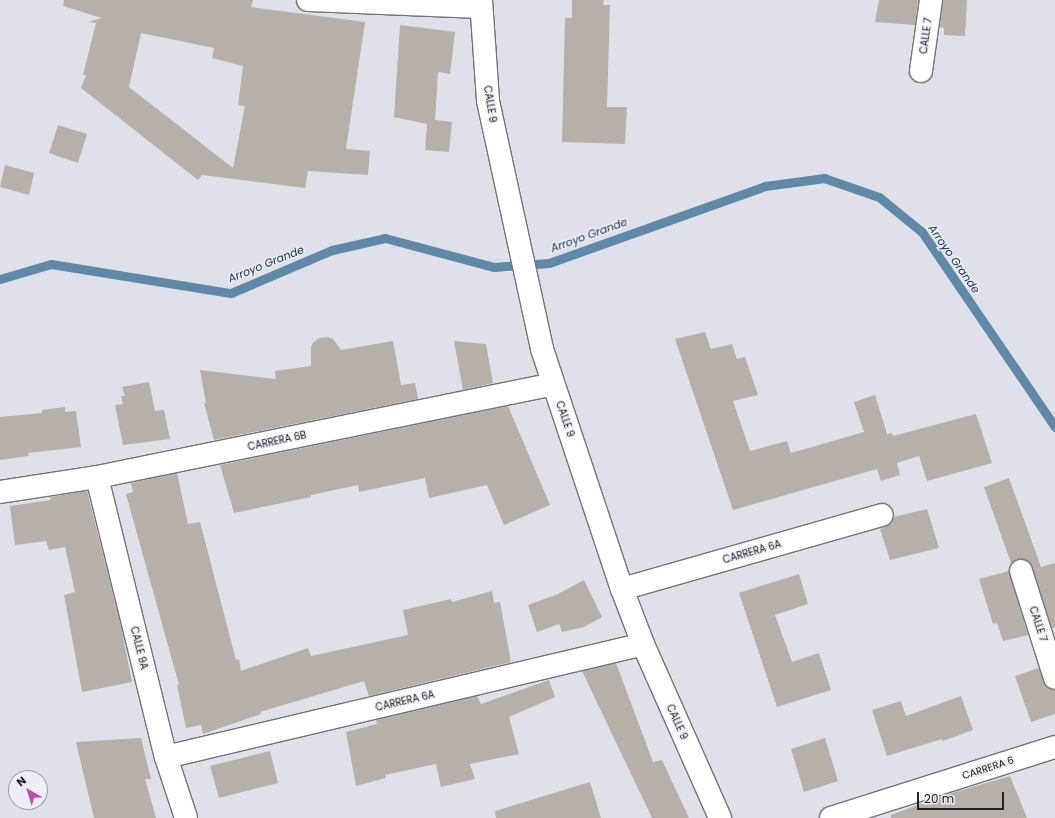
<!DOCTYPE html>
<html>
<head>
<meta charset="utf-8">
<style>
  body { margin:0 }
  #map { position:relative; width:1055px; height:818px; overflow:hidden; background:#dfe0e9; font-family:Poppins,sans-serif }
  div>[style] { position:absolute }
  .stream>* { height:9px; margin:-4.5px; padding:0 4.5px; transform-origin:4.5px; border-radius:4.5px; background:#6089a8 }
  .building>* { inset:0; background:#b6b0a9 }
  .roads { filter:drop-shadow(1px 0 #72737b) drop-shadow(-1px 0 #72737b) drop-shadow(0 1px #72737b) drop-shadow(0 -1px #72737b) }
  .street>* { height:22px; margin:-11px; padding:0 11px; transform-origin:11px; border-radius:11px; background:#fff }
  span { translate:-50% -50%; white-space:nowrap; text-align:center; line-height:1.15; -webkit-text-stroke:3px #ecedf6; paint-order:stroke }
  .street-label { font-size:10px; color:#222326 }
  .water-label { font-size:11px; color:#103249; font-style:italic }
  .north { position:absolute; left:8px; top:770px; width:40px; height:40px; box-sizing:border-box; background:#ecedf6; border:1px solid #9b9ca3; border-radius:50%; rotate:322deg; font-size:11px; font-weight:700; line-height:16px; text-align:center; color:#222326 }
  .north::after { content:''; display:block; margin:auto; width:14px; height:18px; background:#b84fb2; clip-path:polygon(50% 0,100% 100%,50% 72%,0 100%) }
  .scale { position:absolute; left:917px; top:792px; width:87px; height:18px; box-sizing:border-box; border:2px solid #222326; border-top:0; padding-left:5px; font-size:12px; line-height:14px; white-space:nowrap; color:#222326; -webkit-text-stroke:3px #ecedf6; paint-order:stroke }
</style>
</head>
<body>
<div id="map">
  <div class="stream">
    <i style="left:0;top:279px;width:53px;rotate:-16.4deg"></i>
    <i style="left:51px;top:264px;width:182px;rotate:9.2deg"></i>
    <i style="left:231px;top:293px;width:110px;rotate:-23.1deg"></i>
    <i style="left:332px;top:250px;width:54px;rotate:-12.8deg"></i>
    <i style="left:385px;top:238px;width:113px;rotate:14.9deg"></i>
    <i style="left:494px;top:267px;width:55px;rotate:-4.2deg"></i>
    <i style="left:549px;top:263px;width:229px;rotate:-19.6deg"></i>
    <i style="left:765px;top:186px;width:60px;rotate:-7.7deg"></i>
    <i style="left:824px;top:178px;width:58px;rotate:19.1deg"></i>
    <i style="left:879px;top:197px;width:55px;rotate:39.1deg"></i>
    <i style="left:922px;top:232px;width:236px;rotate:55.7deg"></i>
  </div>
  <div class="building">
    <i style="clip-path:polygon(evenodd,64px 0,253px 0,251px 7px,365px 22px,346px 149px,370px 151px,368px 175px,308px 171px,305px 188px,202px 175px,198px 180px,81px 88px,86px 75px,83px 75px,96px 23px,88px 22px,102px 18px,63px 6px,64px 0,141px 33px,214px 48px,212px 58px,243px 66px,238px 105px,245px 106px,233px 168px,129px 87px,141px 33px)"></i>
    <i style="clip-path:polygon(572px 0,604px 0,603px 5px,610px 5px,607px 107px,627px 107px,625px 144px,562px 142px,565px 18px,572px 18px)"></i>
    <i style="clip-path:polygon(879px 0,918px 0,915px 25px,875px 22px)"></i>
    <i style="clip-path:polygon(943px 0,967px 0,965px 36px,944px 35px,944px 28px,940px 27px)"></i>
    <i style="clip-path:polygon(400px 25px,455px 32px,450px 74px,438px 72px,435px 120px,452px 122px,449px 152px,425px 150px,427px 124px,394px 117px)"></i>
    <i style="clip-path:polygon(58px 125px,87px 134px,78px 163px,49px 153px)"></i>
    <i style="clip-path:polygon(5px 165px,34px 173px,29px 195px,0 187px)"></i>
    <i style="clip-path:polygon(705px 332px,711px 349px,732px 344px,737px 359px,745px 357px,758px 395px,733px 401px,750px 451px,787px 441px,791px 453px,864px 432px,854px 402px,875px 395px,887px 434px,892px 433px,893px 436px,976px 414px,992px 463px,927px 481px,919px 456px,897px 463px,900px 475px,881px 481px,877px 469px,733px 510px,675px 339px)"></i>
    <i style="clip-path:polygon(327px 337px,333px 339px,341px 350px,393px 341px,401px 385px,415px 383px,418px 399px,214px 440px,204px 403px,206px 403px,200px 370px,276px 379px,275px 371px,311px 366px,311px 347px,313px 343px,319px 338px)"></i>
    <i style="clip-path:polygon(454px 341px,486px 344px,493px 383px,463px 390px)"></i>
    <i style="clip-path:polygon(149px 382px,155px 411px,164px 410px,170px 439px,123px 445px,115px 405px,123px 404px,121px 396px,125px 396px,122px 387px)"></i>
    <i style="clip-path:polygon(508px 406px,550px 505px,504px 525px,487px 485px,429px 498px,425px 478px,359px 492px,358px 485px,311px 495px,311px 497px,234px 513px,220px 465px)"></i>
    <i style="clip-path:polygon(65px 407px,65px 412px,76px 411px,81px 447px,28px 453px,29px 456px,0 460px,0 417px,42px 413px,42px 410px)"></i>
    <i style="clip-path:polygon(177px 473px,188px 524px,200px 522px,236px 660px,239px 659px,241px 671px,308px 648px,311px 656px,408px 635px,403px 610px,451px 599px,452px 602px,492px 591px,494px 603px,500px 602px,511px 662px,369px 696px,364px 681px,260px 712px,261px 714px,203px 734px,201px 725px,186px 728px,177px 685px,179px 685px,126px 494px,133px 492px,131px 483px)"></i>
    <i style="clip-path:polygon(1009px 478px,1041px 567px,1055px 563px,1055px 628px,1052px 628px,1030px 562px,1024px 559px,1018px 559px,1011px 563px,984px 487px)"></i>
    <i style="clip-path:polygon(87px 491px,121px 626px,132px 682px,82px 692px,64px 595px,75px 592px,65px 547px,49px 550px,46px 541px,15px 545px,10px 506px,51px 500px,50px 497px)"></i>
    <i style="clip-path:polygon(927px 509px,939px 548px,890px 560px,880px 529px,891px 524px,894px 517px)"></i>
    <i style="clip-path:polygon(1009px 571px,1028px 635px,1003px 641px,997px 623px,993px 624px,979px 579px)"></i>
    <i style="clip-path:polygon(799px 574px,808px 604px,775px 615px,792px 662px,819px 653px,831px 690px,777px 707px,739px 593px)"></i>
    <i style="clip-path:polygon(584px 580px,602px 617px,584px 627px,562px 632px,559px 624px,537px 632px,528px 605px,558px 594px)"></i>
    <i style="clip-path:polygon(616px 663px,653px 762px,662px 760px,689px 818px,652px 818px,582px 671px)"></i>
    <i style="clip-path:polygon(1039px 668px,1046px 687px,1055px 690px,1055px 714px,1031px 722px,1015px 676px)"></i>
    <i style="clip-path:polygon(549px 680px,555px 697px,509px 717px,519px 754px,470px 764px,475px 779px,441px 787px,436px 764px,385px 775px,386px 778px,356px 786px,346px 732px,377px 724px,376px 720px,477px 696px,481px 704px)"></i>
    <i style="clip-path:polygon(961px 696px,973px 730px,943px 741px,942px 739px,887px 756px,872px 710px,901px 701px,906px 716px)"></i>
    <i style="clip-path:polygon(141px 738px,151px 779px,145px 779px,156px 818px,94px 818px,76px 742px)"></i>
    <i style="clip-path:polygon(825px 738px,838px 781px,804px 792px,791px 749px)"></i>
    <i style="clip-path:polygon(270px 751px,278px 783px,219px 798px,210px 766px)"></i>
    <i style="clip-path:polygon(1010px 776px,1027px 818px,891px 818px,891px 815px,942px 796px)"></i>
    <i style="clip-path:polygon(590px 782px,601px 818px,496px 818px,495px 811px)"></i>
  </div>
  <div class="roads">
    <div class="street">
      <i style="left:308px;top:0;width:173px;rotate:2.3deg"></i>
      <i style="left:481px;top:0;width:101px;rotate:86deg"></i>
      <i style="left:488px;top:101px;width:254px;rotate:77.7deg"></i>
      <i style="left:542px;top:349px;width:253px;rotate:71.6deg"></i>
      <i style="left:622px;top:589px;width:59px;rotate:69.1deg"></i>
      <i style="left:643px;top:644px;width:190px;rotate:66.1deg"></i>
      <i style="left:921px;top:71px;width:72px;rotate:-82deg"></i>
      <i style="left:97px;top:477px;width:288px;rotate:76.2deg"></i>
      <i style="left:166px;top:757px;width:64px;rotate:71.8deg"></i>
      <i style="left:0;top:492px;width:98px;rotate:-8.8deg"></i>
      <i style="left:97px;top:477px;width:465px;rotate:-11.5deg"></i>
      <i style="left:1021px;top:571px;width:112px;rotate:72.4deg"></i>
      <i style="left:622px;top:589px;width:270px;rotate:-15.9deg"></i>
      <i style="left:166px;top:757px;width:490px;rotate:-13.3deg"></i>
      <i style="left:831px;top:818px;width:235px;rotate:-17.6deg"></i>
    </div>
  </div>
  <div class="street-label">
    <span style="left:926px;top:36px;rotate:-82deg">CALLE 7</span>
    <span style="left:490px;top:104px;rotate:81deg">CALLE 9</span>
    <span style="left:565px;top:419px;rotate:71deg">CALLE 9</span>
    <span style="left:277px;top:441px;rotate:-12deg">CARRERA 6B</span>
    <span style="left:752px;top:552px;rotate:-16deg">CARRERA 6A</span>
    <span style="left:1038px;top:624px;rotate:72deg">CALLE 7</span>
    <span style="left:139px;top:648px;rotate:76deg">CALLE 9A</span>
    <span style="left:405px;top:701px;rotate:-13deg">CARRERA 6A</span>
    <span style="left:677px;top:722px;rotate:66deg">CALLE 9</span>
    <span style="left:988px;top:768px;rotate:-18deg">CARRERA 6</span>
  </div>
  <div class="water-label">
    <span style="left:589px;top:235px;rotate:-20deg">Arroyo Grande</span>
    <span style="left:954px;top:259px;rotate:55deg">Arroyo Grande</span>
    <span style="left:266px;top:264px;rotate:-22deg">Arroyo Grande</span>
  </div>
  <div class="north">N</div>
  <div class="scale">20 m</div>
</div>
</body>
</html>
